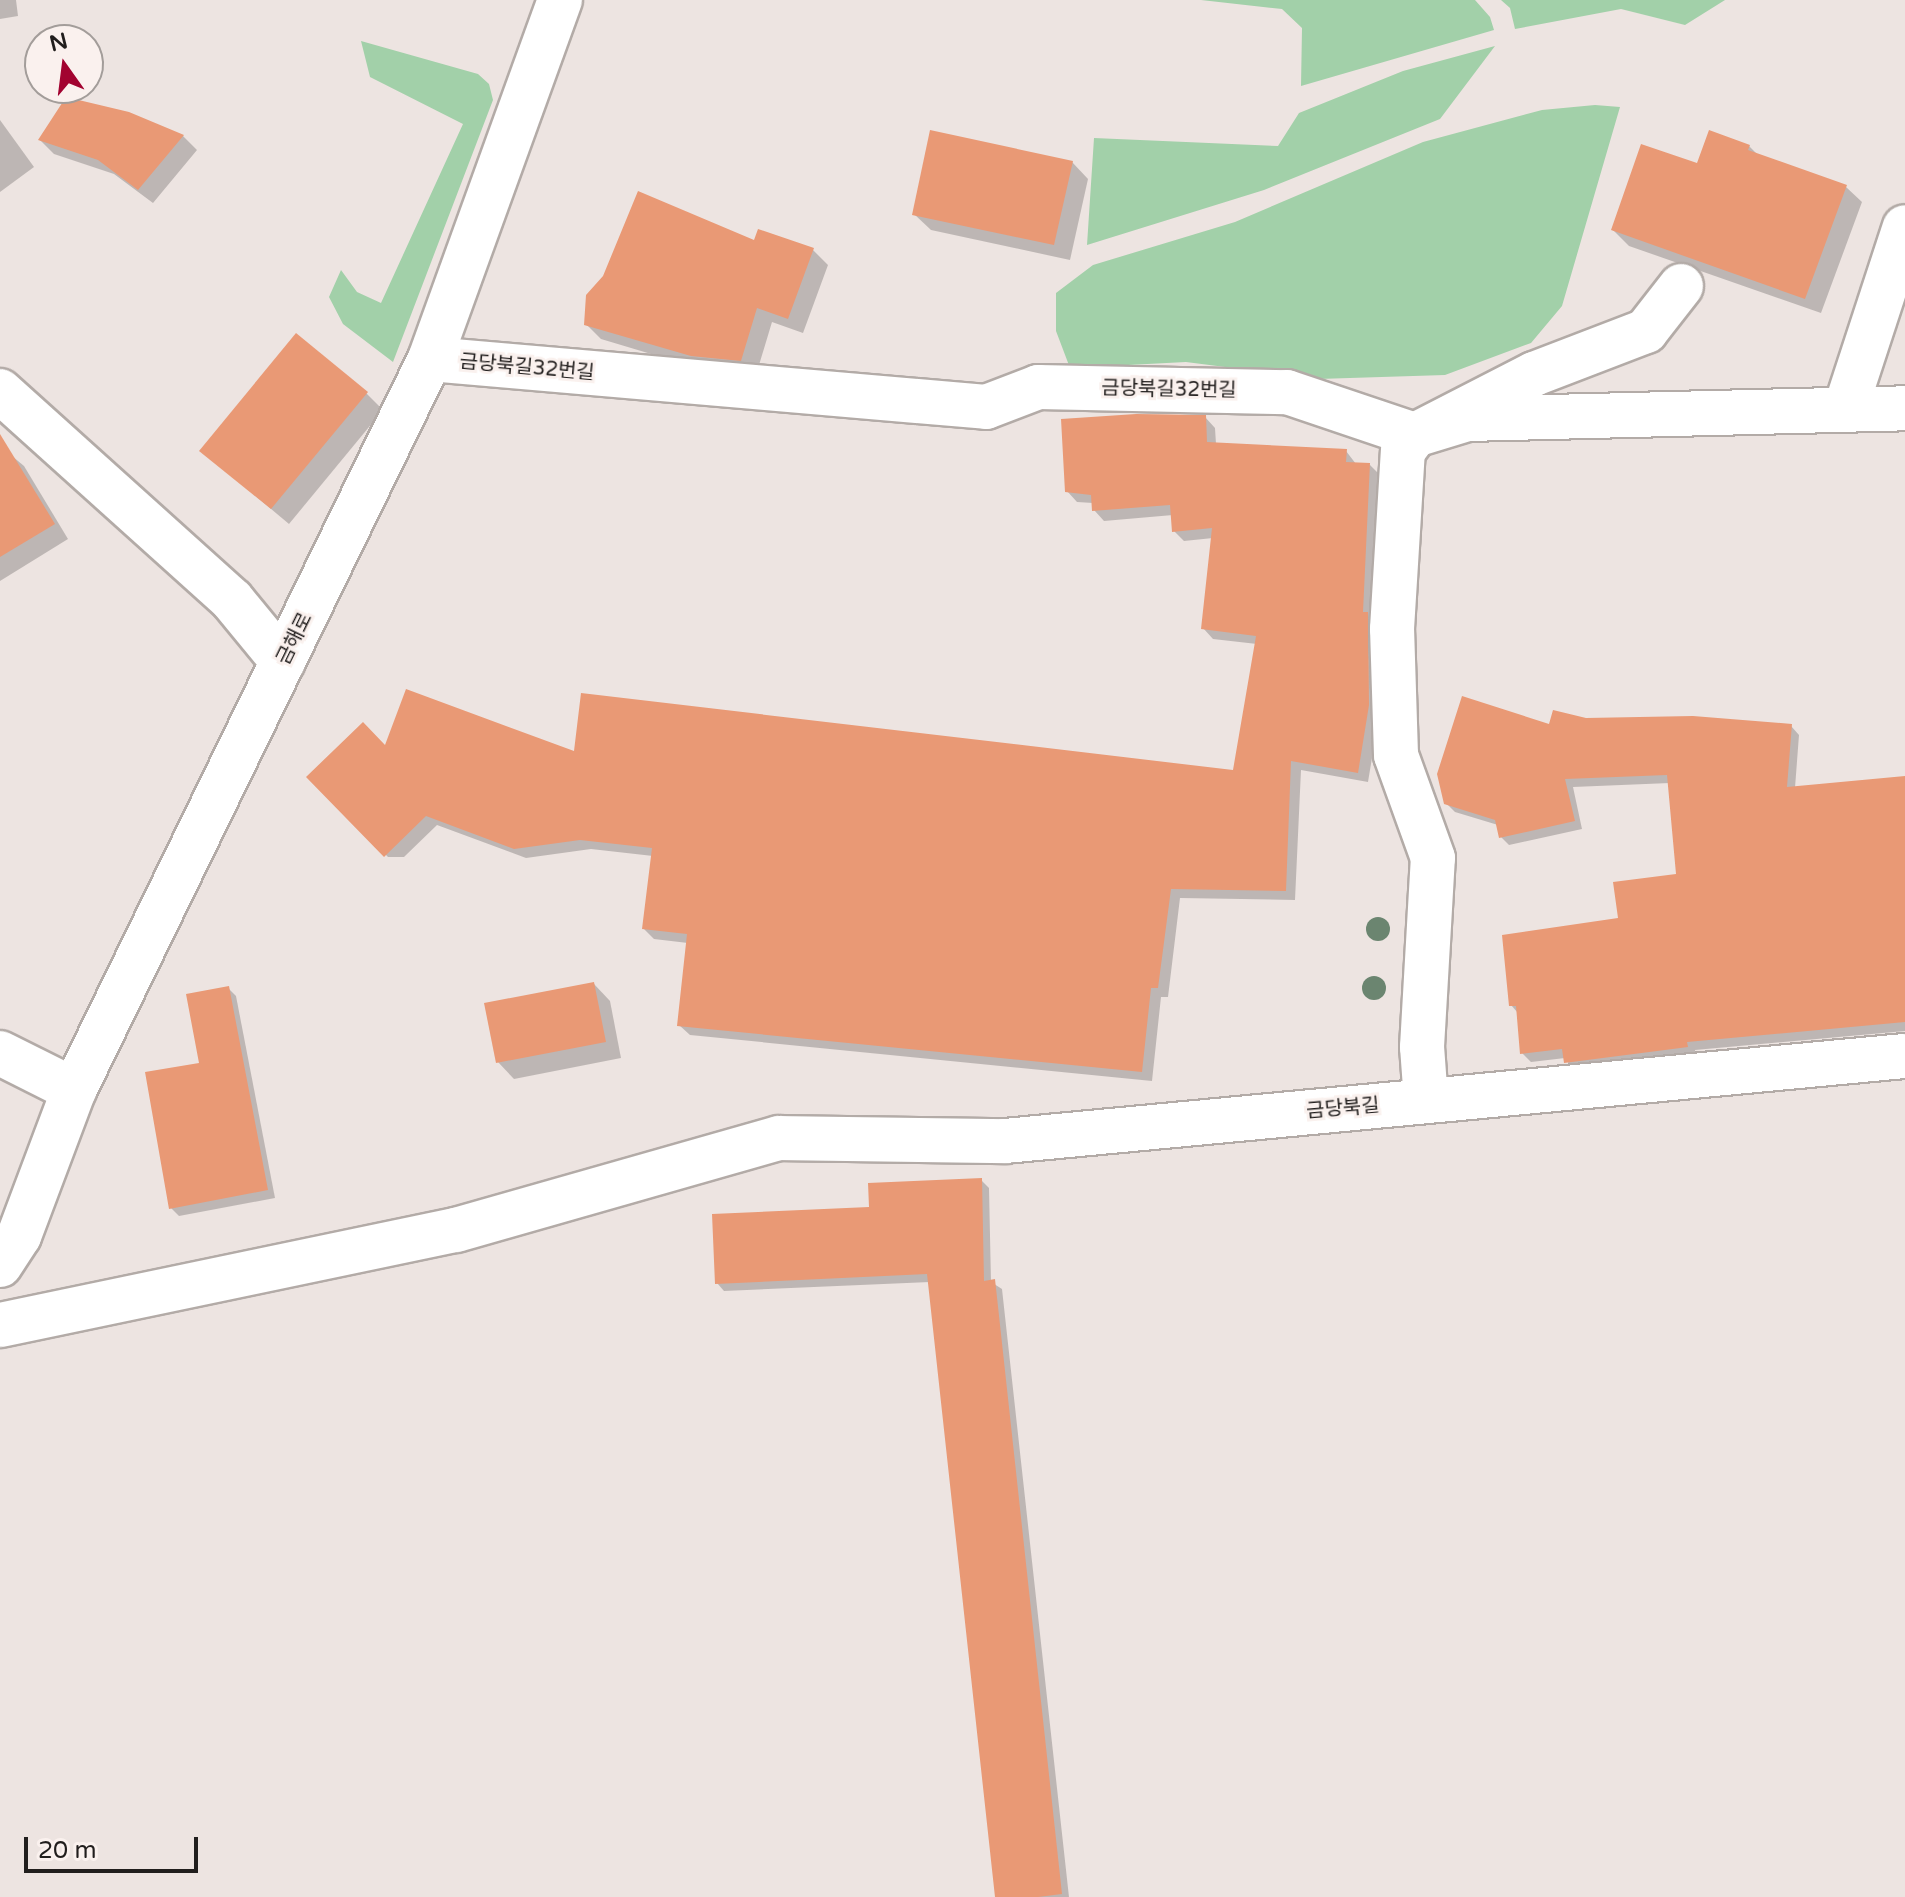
<!DOCTYPE html>
<html>
<head>
<meta charset="utf-8">
<style>
  body { margin:0 }
  #map { position:relative; width:1905px; height:1897px; overflow:hidden; background:#ede4e1; font-family:"Varela Round","Noto Sans KR",sans-serif }
  div>[style] { position:absolute }
  .green>* { inset:0; background:#a2d0a9 }
  .shadow>* { inset:0; background:#0003 }
  .building>* { inset:0; background:#e99975 }
  .roads { filter:drop-shadow(2px 0 #b3aba7) drop-shadow(-2px 0 #b3aba7) drop-shadow(0 2px #b3aba7) drop-shadow(0 -2px #b3aba7) }
  .minor>* { height:44px; margin:-22px; padding:0 22px; transform-origin:22px; border-radius:22px; background:#fff }
  .trees>* { width:24px; height:24px; margin:-12px; border-radius:50%; background:#6b8570 }
  span { translate:-50% -50%; white-space:nowrap; text-align:center; line-height:1.15; -webkit-text-stroke:6px #faf1ee; paint-order:stroke }
  .street-label { font-size:20px; color:#211e1d }
  .north { position:absolute; left:24px; top:24px; width:80px; height:80px; box-sizing:border-box; background:#faf1ee; border:2px solid #a39d9a; border-radius:50%; rotate:346deg; font-size:22px; font-weight:700; line-height:32px; text-align:center; color:#211e1d }
  .north::after { content:''; display:block; margin:auto; width:28px; height:36px; background:#a20330; clip-path:polygon(50% 0,100% 100%,50% 72%,0 100%) }
  .scale { position:absolute; left:24px; top:1837px; width:174px; height:36px; box-sizing:border-box; border:4px solid #211e1d; border-top:0; padding-left:10px; font-size:24px; line-height:28px; white-space:nowrap; color:#211e1d; -webkit-text-stroke:6px #faf1ee; paint-order:stroke }
</style>
</head>
<body>
<div id="map">
  <div class="green">
    <i style="clip-path:polygon(1201px 0,1475px 0,1490px 17px,1494px 30px,1301px 86px,1302px 28px,1282px 9px)"></i>
    <i style="clip-path:polygon(1501px 0,1725px 0,1685px 25px,1621px 9px,1515px 29px,1510px 8px)"></i>
    <i style="clip-path:polygon(361px 41px,478px 74px,489px 84px,493px 100px,393px 362px,343px 324px,329px 297px,341px 270px,357px 292px,381px 303px,463px 124px,370px 77px)"></i>
    <i style="clip-path:polygon(1495px 46px,1440px 119px,1264px 190px,1087px 245px,1094px 138px,1278px 146px,1299px 113px,1403px 71px)"></i>
    <i style="clip-path:polygon(1595px 105px,1620px 107px,1562px 306px,1531px 343px,1445px 375px,1318px 379px,1186px 362px,1070px 368px,1056px 331px,1056px 293px,1093px 265px,1235px 222px,1423px 142px,1542px 110px)"></i>
  </div>
  <div class="shadow">
    <i style="clip-path:polygon(0 0,16px 0,18px 16px,0 19px)"></i>
    <i style="clip-path:polygon(129px 114px,183px 136px,197px 150px,153px 203px,114px 174px,54px 154px,40px 140px)"></i>
    <i style="clip-path:polygon(0 120px,34px 167px,0 192px)"></i>
    <i style="clip-path:polygon(1749px 146px,1758px 155px,1846px 187px,1862px 202px,1821px 313px,1629px 246px,1613px 230px)"></i>
    <i style="clip-path:polygon(1072px 162px,1088px 179px,1070px 260px,931px 230px,914px 214px)"></i>
    <i style="clip-path:polygon(813px 250px,828px 265px,803px 333px,772px 322px,756px 375px,708px 371px,601px 339px,586px 324px)"></i>
    <i style="clip-path:polygon(366px 393px,383px 410px,289px 524px,202px 451px)"></i>
    <i style="clip-path:polygon(1205px 417px,1215px 428px,1216px 444px,1346px 451px,1356px 464px,1370px 465px,1380px 475px,1379px 716px,1368px 782px,1301px 770px,1295px 900px,1180px 898px,1168px 997px,1161px 997px,1152px 1081px,690px 1035px,679px 1025px,688px 943px,654px 939px,644px 929px,653px 856px,591px 849px,526px 858px,437px 825px,404px 857px,388px 857px,309px 777px,386px 748px,1234px 772px,1257px 644px,1213px 639px,1203px 628px,1213px 538px,1184px 541px,1174px 531px,1173px 515px,1104px 521px,1094px 510px,1093px 503px,1077px 502px,1067px 491px)"></i>
    <i style="clip-path:polygon(0 446px,24px 466px,68px 539px,0 581px)"></i>
    <i style="clip-path:polygon(1586px 720px,1791px 726px,1799px 735px,1795px 788px,1905px 778px,1905px 1031px,1695px 1050px,1695px 1055px,1574px 1071px,1565px 1058px,1531px 1062px,1522px 1053px,1518px 1013px,1511px 1005px,1679px 876px,1670px 783px,1573px 787px,1582px 829px,1509px 845px,1501px 837px,1498px 825px,1455px 812px,1446px 803px,1551px 727px)"></i>
    <i style="clip-path:polygon(594px 984px,610px 1001px,621px 1058px,514px 1079px,498px 1062px)"></i>
    <i style="clip-path:polygon(228px 988px,236px 996px,275px 1198px,179px 1216px,171px 1208px,201px 1064px)"></i>
    <i style="clip-path:polygon(981px 1180px,989px 1188px,991px 1282px,1002px 1289px,1069px 1897px,997px 1897px,930px 1282px,724px 1291px,717px 1283px,871px 1209px)"></i>
  </div>
  <div class="building">
    <i style="clip-path:polygon(66px 97px,129px 112px,184px 135px,138px 190px,98px 160px,38px 140px)"></i>
    <i style="clip-path:polygon(930px 130px,1073px 161px,1054px 245px,912px 215px)"></i>
    <i style="clip-path:polygon(1709px 130px,1750px 145px,1748px 150px,1847px 185px,1805px 299px,1611px 230px,1641px 144px,1697px 163px)"></i>
    <i style="clip-path:polygon(638px 191px,754px 240px,758px 229px,814px 248px,788px 319px,757px 308px,741px 361px,691px 356px,584px 325px,586px 295px,603px 276px)"></i>
    <i style="clip-path:polygon(296px 333px,368px 392px,271px 509px,199px 451px)"></i>
    <i style="clip-path:polygon(1136px 414px,1206px 415px,1207px 442px,1347px 449px,1346px 462px,1370px 463px,1363px 612px,1368px 612px,1369px 705px,1358px 773px,1291px 761px,1286px 891px,1171px 889px,1158px 988px,1151px 988px,1142px 1072px,677px 1026px,687px 934px,642px 929px,652px 848px,580px 840px,514px 849px,426px 816px,384px 857px,306px 777px,363px 722px,385px 745px,406px 689px,574px 751px,581px 693px,1233px 770px,1256px 636px,1201px 629px,1212px 528px,1172px 532px,1170px 505px,1092px 511px,1091px 495px,1065px 492px,1061px 419px)"></i>
    <i style="clip-path:polygon(0 434px,55px 524px,0 557px)"></i>
    <i style="clip-path:polygon(1462px 696px,1549px 724px,1553px 710px,1586px 718px,1693px 716px,1792px 724px,1787px 787px,1905px 776px,1905px 1022px,1687px 1042px,1688px 1047px,1564px 1063px,1562px 1049px,1520px 1054px,1516px 1006px,1509px 1006px,1502px 935px,1618px 918px,1613px 882px,1676px 874px,1667px 775px,1565px 779px,1575px 821px,1499px 838px,1495px 820px,1444px 804px,1437px 774px)"></i>
    <i style="clip-path:polygon(594px 982px,606px 1042px,496px 1063px,484px 1003px)"></i>
    <i style="clip-path:polygon(229px 986px,268px 1190px,169px 1209px,145px 1072px,199px 1063px,186px 994px)"></i>
    <i style="clip-path:polygon(982px 1178px,984px 1281px,995px 1279px,1062px 1894px,1038px 1897px,995px 1897px,927px 1274px,715px 1284px,712px 1214px,869px 1207px,868px 1183px)"></i>
  </div>
  <div class="roads">
    <div class="minor">
      <i style="left:430px;top:359px;width:558px;rotate:4.93deg"></i>
      <i style="left:986px;top:407px;width:56px;rotate:-21deg"></i>
      <i style="left:1038px;top:387px;width:249px;rotate:1.2deg"></i>
      <i style="left:1287px;top:392px;width:135px;rotate:18.6deg"></i>
      <i style="left:1415px;top:435px;width:54px;rotate:-17.1deg"></i>
      <i style="left:1467px;top:419px;width:438px;rotate:-1.4deg"></i>
      <i style="left:0;top:391px;width:312px;rotate:42deg"></i>
      <i style="left:232px;top:600px;width:80px;rotate:50.6deg"></i>
      <i style="left:1846px;top:407px;width:189px;rotate:-71.9deg"></i>
      <i style="left:0;top:1053px;width:83px;rotate:26.6deg"></i>
      <i style="left:1426px;top:1101px;width:54px;rotate:-94.2deg"></i>
      <i style="left:1422px;top:1047px;width:189px;rotate:-86.7deg"></i>
      <i style="left:1433px;top:858px;width:109px;rotate:-109.8deg"></i>
      <i style="left:1396px;top:755px;width:126px;rotate:-91.8deg"></i>
      <i style="left:1392px;top:629px;width:178px;rotate:-86.5deg"></i>
      <i style="left:1403px;top:451px;width:20px;rotate:-53deg"></i>
      <i style="left:1415px;top:435px;width:134px;rotate:-27.1deg"></i>
      <i style="left:1534px;top:374px;width:120px;rotate:-21deg"></i>
      <i style="left:1646px;top:331px;width:57px;rotate:-52.1deg"></i>
      <i style="left:0;top:1265px;width:35px;rotate:-57deg"></i>
      <i style="left:19px;top:1236px;width:156px;rotate:-69.4deg"></i>
      <i style="left:74px;top:1090px;width:813px;rotate:-64.03deg"></i>
      <i style="left:430px;top:359px;width:382px;rotate:-70.1deg"></i>
      <i style="left:0;top:1325px;width:466px;rotate:-11.8deg"></i>
      <i style="left:456px;top:1230px;width:336px;rotate:-15.9deg"></i>
      <i style="left:779px;top:1138px;width:226px;rotate:0.8deg"></i>
      <i style="left:1005px;top:1141px;width:904px;rotate:-5.4deg"></i>
    </div>
  </div>
  <div class="trees">
    <i style="left:1378px;top:929px"></i>
    <i style="left:1374px;top:988px"></i>
  </div>
  <div class="street-label">
    <span style="left:527px;top:368px;rotate:5deg">금당북길32번길</span>
    <span style="left:1169px;top:390px;rotate:1deg">금당북길32번길</span>
    <span style="left:295px;top:639px;rotate:-64deg">금해로</span>
    <span style="left:1343px;top:1109px;rotate:-5deg">금당북길</span>
  </div>
  <div class="north">N</div>
  <div class="scale">20 m</div>
</div>
</body>
</html>
